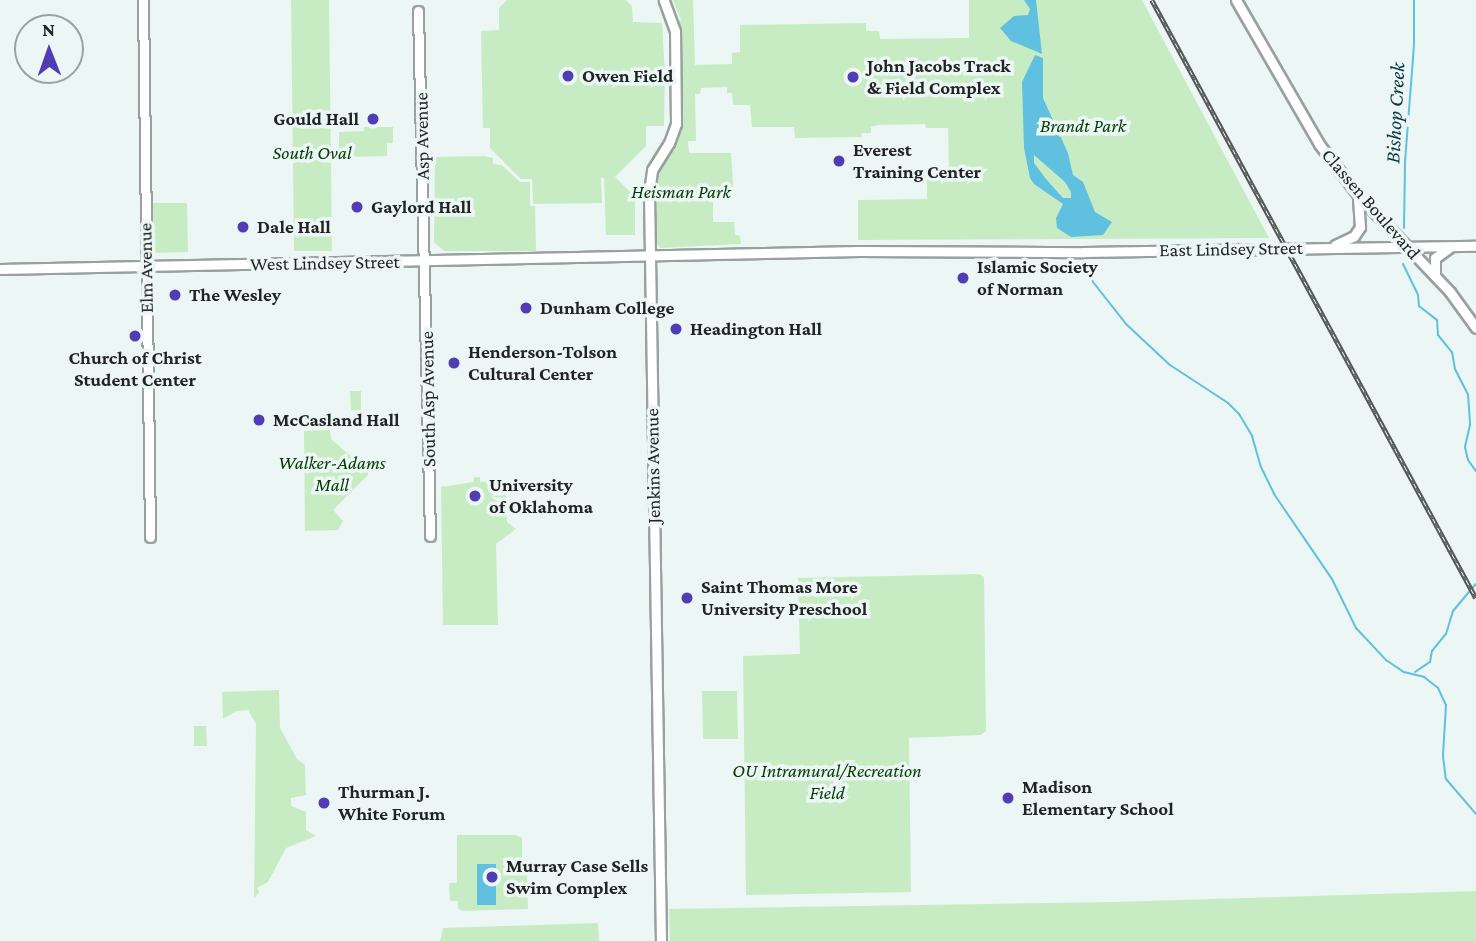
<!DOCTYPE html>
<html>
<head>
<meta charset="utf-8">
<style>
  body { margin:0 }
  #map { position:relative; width:1476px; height:941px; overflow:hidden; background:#ecf6f4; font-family:"Crimson Pro",serif }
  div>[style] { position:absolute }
  .green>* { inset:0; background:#c7ecc4 }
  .water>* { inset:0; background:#60c0e0 }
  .stream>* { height:2px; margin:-1px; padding:0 1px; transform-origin:1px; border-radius:1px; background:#60c0e0 }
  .roads { filter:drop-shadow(2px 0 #98a19f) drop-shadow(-2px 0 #98a19f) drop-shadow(0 2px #98a19f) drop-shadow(0 -2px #98a19f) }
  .secondary>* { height:9px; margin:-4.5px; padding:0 4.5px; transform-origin:4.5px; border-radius:4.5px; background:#fff }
  .rail>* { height:4.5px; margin-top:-2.25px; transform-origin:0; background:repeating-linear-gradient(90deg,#ecf6f4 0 5px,#525756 0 10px); box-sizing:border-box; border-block:2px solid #525756 }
  .dots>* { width:19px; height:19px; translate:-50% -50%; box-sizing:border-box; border:4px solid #ecf6f4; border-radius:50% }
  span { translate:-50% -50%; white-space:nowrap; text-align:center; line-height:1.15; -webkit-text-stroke:7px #ecf6f4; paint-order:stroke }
  .poi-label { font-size:19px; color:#202423; font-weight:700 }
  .left { translate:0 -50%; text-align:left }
  .right { translate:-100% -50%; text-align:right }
  .park-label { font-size:19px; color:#003b00; font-style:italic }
  .street-label { font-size:19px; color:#202423 }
  .water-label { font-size:21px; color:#0a3846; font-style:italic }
  .north { position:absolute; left:14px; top:14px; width:70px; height:70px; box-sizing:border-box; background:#ecf6f4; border:2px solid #9aa2a0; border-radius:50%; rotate:359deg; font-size:19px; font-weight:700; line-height:28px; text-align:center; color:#202423 }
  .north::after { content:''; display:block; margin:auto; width:24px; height:32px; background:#4e3db5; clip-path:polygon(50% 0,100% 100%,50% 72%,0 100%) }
</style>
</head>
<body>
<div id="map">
  <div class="green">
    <i style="clip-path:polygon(291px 0,329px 0,332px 251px,294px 251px)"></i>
    <i style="clip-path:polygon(507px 0,626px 0,632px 6px,633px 22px,662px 23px,665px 76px,664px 126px,646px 126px,646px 146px,615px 177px,635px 197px,635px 235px,606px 235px,604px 178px,601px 178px,602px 203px,533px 204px,532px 179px,521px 179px,490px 148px,490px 128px,483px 128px,481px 31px,499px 30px,499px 8px)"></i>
    <i style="clip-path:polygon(673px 0,693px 0,695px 65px,732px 64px,732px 53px,740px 52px,740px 25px,866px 23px,866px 31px,879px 31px,880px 39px,969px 38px,969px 0,1142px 0,1269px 238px,858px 240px,858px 200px,927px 199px,927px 174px,949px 174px,948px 128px,926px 128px,925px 124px,878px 125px,871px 127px,871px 133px,862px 133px,861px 137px,795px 138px,794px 127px,752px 127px,750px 105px,733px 105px,732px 93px,727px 93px,727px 87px,701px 88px,700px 94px,695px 94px,696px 141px,688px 141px,689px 153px,731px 153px,734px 198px,723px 198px,723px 188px,713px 188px,713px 222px,734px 222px,735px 235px,740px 236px,741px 244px,660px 248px,655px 241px,649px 192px,658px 158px,672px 136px,674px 21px,681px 20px)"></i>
    <i style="clip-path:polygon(364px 127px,393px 127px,393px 143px,387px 143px,387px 156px,343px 157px,339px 154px,339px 132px,364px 131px)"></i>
    <i style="clip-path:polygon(485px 156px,493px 158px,493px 164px,502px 165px,520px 182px,530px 182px,530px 206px,535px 206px,536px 251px,444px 251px,434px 242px,435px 157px)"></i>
    <i style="clip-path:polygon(153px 203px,187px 203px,188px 252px,154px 253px)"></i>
    <i style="clip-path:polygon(350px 391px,361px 391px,361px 410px,351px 410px)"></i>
    <i style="clip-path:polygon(330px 430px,331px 439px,368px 471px,368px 475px,333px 510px,343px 521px,338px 530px,305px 531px,304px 431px)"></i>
    <i style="clip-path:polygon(474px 477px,480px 477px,480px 482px,493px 481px,493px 496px,506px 495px,507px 522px,516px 529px,496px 544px,498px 625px,443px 625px,441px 487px,474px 482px)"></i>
    <i style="clip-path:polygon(979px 574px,984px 577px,986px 731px,981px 735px,909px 738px,911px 892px,746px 895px,743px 656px,800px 654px,798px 578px)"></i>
    <i style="clip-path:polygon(279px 690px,280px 728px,297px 759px,305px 765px,306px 795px,291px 798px,291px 806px,306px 812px,306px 830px,316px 836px,286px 848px,268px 882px,257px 888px,259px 892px,254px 899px,256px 724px,248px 710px,237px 711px,223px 719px,222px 692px)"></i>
    <i style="clip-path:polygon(702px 691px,737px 691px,738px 739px,703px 739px)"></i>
    <i style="clip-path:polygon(194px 726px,206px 726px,207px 746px,194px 746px)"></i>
    <i style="clip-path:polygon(457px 835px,516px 835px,522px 838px,522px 868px,527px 871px,528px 909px,463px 911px,458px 909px,458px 901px,450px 901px,449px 883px,457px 883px)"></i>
    <i style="clip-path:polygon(1476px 891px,1476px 941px,670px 941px,669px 909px,1114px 902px)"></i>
    <i style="clip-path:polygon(598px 923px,599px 941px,440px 941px,443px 928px)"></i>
  </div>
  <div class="water">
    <i style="clip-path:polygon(1024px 0,1036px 0,1042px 54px,1011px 41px,1000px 28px,1014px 16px,1028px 15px,1030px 9px)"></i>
    <i style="clip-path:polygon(evenodd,1035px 55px,1043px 58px,1043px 98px,1068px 153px,1073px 175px,1083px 182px,1095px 212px,1112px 222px,1103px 235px,1071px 237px,1057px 228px,1056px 218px,1063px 204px,1034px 184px,1030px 178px,1024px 148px,1022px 82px,1035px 55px,1034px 155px,1065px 182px,1071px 192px,1071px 198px,1063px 198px,1046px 179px,1034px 163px,1034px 155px)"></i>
    <i style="clip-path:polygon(477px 864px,496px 864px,496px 905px,477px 905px)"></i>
  </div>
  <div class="stream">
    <i style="left:1404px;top:228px;width:66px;rotate:-89.1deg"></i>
    <i style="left:1405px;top:162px;width:118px;rotate:-85.6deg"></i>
    <i style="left:1414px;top:44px;width:44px;rotate:-90deg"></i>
    <i style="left:1403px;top:264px;width:34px;rotate:64deg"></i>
    <i style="left:1418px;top:295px;width:11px;rotate:85deg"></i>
    <i style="left:1419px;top:306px;width:23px;rotate:38deg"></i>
    <i style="left:1437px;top:320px;width:15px;rotate:86deg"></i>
    <i style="left:1438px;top:335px;width:22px;rotate:51deg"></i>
    <i style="left:1452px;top:352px;width:17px;rotate:80deg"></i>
    <i style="left:1455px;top:369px;width:28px;rotate:63deg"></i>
    <i style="left:1468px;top:394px;width:31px;rotate:86deg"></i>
    <i style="left:1470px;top:425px;width:23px;rotate:103deg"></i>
    <i style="left:1465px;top:447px;width:13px;rotate:77deg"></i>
    <i style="left:1468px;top:460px;width:14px;rotate:54deg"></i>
    <i style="left:1094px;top:266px;width:8px;rotate:120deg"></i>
    <i style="left:1090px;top:273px;width:9px;rotate:72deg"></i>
    <i style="left:1093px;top:282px;width:53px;rotate:51.8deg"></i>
    <i style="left:1126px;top:324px;width:60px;rotate:43deg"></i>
    <i style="left:1170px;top:365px;width:69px;rotate:33.2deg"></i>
    <i style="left:1228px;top:403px;width:16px;rotate:45deg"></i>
    <i style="left:1239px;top:414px;width:26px;rotate:59deg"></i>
    <i style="left:1252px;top:436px;width:32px;rotate:74deg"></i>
    <i style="left:1261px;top:467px;width:30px;rotate:64deg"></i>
    <i style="left:1274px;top:494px;width:103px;rotate:55.7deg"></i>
    <i style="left:1332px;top:579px;width:55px;rotate:63.9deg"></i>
    <i style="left:1356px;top:628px;width:44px;rotate:46.8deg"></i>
    <i style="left:1386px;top:660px;width:22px;rotate:34deg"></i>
    <i style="left:1404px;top:672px;width:21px;rotate:14deg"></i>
    <i style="left:1424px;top:677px;width:18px;rotate:38deg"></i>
    <i style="left:1438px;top:688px;width:19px;rotate:65deg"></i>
    <i style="left:1446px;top:705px;width:51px;rotate:93.4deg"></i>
    <i style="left:1443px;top:756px;width:23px;rotate:83deg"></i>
    <i style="left:1446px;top:779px;width:46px;rotate:49.4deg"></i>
    <i style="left:1415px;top:672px;width:18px;rotate:-34deg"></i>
    <i style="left:1430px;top:662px;width:11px;rotate:-80deg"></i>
    <i style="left:1432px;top:651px;width:22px;rotate:-51deg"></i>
    <i style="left:1446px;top:634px;width:24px;rotate:-73deg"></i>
    <i style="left:1453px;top:611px;width:35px;rotate:-50deg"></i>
  </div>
  <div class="roads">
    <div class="secondary">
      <i style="left:143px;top:0;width:537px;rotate:89.25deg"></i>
      <i style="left:1236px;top:0;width:166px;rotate:60deg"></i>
      <i style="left:1319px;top:144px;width:64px;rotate:52.6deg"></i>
      <i style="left:1358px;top:195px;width:134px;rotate:46.5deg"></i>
      <i style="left:1450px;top:292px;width:44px;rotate:54.2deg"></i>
      <i style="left:418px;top:11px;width:525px;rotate:88.69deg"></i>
      <i style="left:1335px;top:245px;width:21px;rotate:-25deg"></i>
      <i style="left:1354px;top:236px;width:11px;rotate:-56deg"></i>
      <i style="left:1360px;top:227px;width:32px;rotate:-94deg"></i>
      <i style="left:0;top:269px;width:859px;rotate:-1.2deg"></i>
      <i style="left:859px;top:251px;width:225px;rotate:0.3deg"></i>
      <i style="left:1084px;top:252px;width:392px;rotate:-0.9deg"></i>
      <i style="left:1435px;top:274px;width:16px;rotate:-90deg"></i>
      <i style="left:1435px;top:258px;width:17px;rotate:-36deg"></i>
      <i style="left:661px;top:941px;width:749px;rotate:-90.92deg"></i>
      <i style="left:649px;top:192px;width:22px;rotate:-82deg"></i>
      <i style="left:652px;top:170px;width:32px;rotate:-58deg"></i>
      <i style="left:669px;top:143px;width:20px;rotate:-70deg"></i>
      <i style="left:676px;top:124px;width:93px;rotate:-90.6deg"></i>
      <i style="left:675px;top:31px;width:33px;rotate:-110deg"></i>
    </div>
  </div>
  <div class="rail">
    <i style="left:1152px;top:0;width:680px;rotate:61.55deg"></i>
  </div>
  <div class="dots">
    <i style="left:568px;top:76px;background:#4e3db5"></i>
    <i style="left:853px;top:77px;background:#4e3db5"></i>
    <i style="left:373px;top:119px;background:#4e3db5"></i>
    <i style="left:839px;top:161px;background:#4e3db5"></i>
    <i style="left:357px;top:207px;background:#4e3db5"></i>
    <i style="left:243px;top:227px;background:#4e3db5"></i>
    <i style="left:963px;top:278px;background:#4e3db5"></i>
    <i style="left:175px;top:295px;background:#4e3db5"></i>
    <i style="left:526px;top:308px;background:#4e3db5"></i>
    <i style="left:676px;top:329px;background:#4e3db5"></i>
    <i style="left:135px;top:336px;background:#4e3db5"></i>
    <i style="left:454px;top:363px;background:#4e3db5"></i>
    <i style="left:259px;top:420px;background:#4e3db5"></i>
    <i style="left:475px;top:496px;background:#4e3db5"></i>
    <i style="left:687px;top:598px;background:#4e3db5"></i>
    <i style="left:1008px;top:798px;background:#4e3db5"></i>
    <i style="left:324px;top:803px;background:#4e3db5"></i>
    <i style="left:492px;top:877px;background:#4e3db5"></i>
  </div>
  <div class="poi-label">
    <span class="left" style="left:867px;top:77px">John Jacobs Track<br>&amp; Field Complex</span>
    <span class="left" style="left:582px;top:76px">Owen Field</span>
    <span class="right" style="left:359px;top:119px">Gould Hall</span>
    <span class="left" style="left:853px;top:161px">Everest<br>Training Center</span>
    <span class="left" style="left:371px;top:207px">Gaylord Hall</span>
    <span class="left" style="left:257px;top:227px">Dale Hall</span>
    <span class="left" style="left:977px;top:278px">Islamic Society<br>of Norman</span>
    <span class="left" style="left:189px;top:295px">The Wesley</span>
    <span class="left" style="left:540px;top:308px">Dunham College</span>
    <span class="left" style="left:690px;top:329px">Headington Hall</span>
    <span class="left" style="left:468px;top:363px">Henderson-Tolson<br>Cultural Center</span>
    <span style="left:135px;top:369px">Church of Christ<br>Student Center</span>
    <span class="left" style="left:273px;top:420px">McCasland Hall</span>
    <span class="left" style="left:489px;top:496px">University<br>of Oklahoma</span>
    <span class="left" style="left:701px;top:598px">Saint Thomas More<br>University Preschool</span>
    <span class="left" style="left:1022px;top:798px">Madison<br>Elementary School</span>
    <span class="left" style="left:338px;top:803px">Thurman J.<br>White Forum</span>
    <span class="left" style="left:506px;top:877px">Murray Case Sells<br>Swim Complex</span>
  </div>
  <div class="park-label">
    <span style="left:1083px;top:126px">Brandt Park</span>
    <span style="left:312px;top:153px">South Oval</span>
    <span style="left:681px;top:192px">Heisman Park</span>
    <span style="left:332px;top:474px">Walker-Adams<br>Mall</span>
    <span style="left:827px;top:782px">OU Intramural/Recreation<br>Field</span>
  </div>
  <div class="street-label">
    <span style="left:422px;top:136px;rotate:-91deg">Asp Avenue</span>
    <span style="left:1371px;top:204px;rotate:49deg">Classen Boulevard</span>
    <span style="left:1231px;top:249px;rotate:-1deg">East Lindsey Street</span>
    <span style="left:325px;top:263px;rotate:-1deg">West Lindsey Street</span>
    <span style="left:146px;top:268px;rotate:-91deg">Elm Avenue</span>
    <span style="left:428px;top:399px;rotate:-91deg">South Asp Avenue</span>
    <span style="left:653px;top:466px;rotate:-91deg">Jenkins Avenue</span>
  </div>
  <div class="water-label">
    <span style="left:1395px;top:113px;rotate:-87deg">Bishop Creek</span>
  </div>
  <div class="north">N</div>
</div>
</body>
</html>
